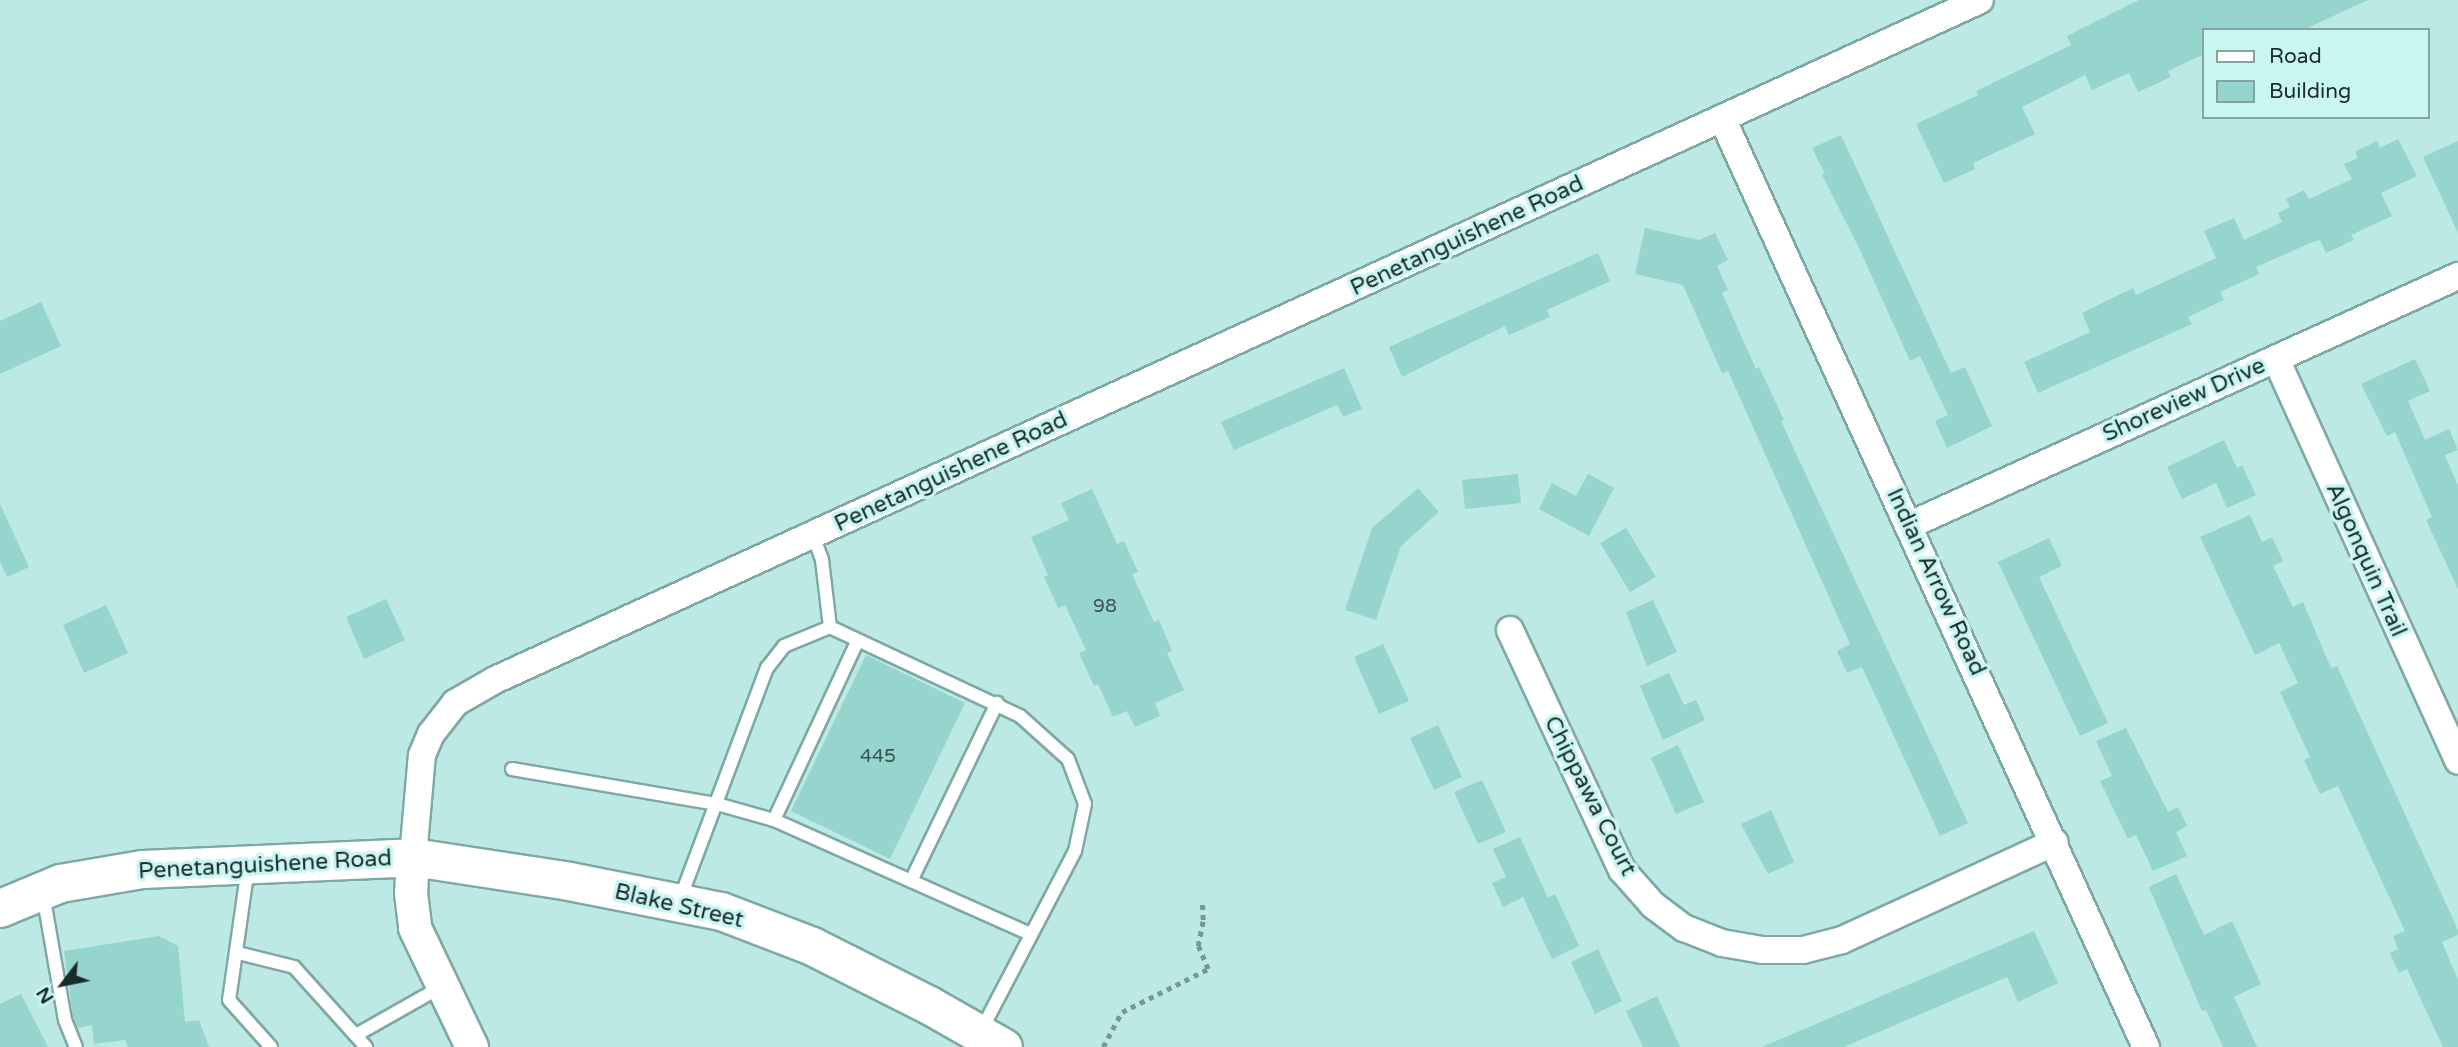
<!DOCTYPE html>
<html>
<head>
<meta charset="utf-8">
<style>
  body { margin:0 }
  #map { position:relative; width:2458px; height:1047px; overflow:hidden; background:#bce9e4; font-family:"Varela Round",sans-serif }
  div>[style] { position:absolute }
  .building>* { inset:0; background:#96d4ce }
  .path>* { height:4.5px; margin-top:-2.25px; transform-origin:0; background:repeating-linear-gradient(90deg,#769894 0 5px,transparent 0 10px) }
  .roads { filter:drop-shadow(2px 0 #7ea8a4) drop-shadow(-2px 0 #7ea8a4) drop-shadow(0 2px #7ea8a4) drop-shadow(0 -2px #7ea8a4) }
  .service>* { height:12px; margin:-6px; padding:0 6px; transform-origin:6px; border-radius:6px; background:#fff }
  .minor>* { height:26px; margin:-13px; padding:0 13px; transform-origin:13px; border-radius:13px; background:#fff }
  .tertiary>* { height:32px; margin:-16px; padding:0 16px; transform-origin:16px; border-radius:16px; background:#fff }
  .secondary>* { height:37px; margin:-18.5px; padding:0 18.5px; transform-origin:18.5px; border-radius:18.5px; background:#fff }
  span { translate:-50% -50%; white-space:nowrap; text-align:center; line-height:1.15; -webkit-text-stroke:7px #c9f6f1; paint-order:stroke }
  .number-label { font-size:19px; color:#395653 }
  .number-label span { -webkit-text-stroke-width:0 }
  .street-label { font-size:23px; color:#1a2c2a }
  .legend { position:absolute; left:2202px; top:28px; width:228px; height:91px; box-sizing:border-box; background:#c9f6f1; border:2px solid #83a5a1; margin:0; padding:9px 12px; list-style:none; font-size:21px; color:#1a2c2a }
  .legend li { display:flex; align-items:center; gap:14px; height:35px }
  .legend b { width:35px; border:2px solid #83a5a1 }
  .north { position:absolute; left:28px; top:949px; width:70px; height:70px; -webkit-text-stroke:5px #c9f6f1; paint-order:stroke; rotate:238deg; font-size:19px; font-weight:700; line-height:28px; text-align:center; color:#1a2c2a }
  .north::after { content:''; display:block; margin:auto; width:24px; height:32px; background:#1a2c2a; clip-path:polygon(50% 0,100% 100%,50% 72%,0 100%) }
</style>
</head>
<body>
<div id="map">
  <div class="building">
    <i style="clip-path:polygon(2139px 0,2368px 0,2303px 30px,2204px 30px,2204px 54px,2168px 71px,2171px 77px,2138px 92px,2129px 73px,2092px 90px,2085px 75px,2022px 107px,2035px 134px,1973px 163px,1975px 169px,1944px 183px,1916px 124px,1978px 95px,1976px 91px,2071px 45px,2067px 36px)"></i>
    <i style="clip-path:polygon(1841px 135px,1951px 373px,1965px 367px,1992px 426px,1947px 448px,1935px 421px,1948px 415px,1920px 356px,1910px 361px,1860px 250px,1822px 175px,1825px 174px,1812px 148px)"></i>
    <i style="clip-path:polygon(2398px 139px,2417px 176px,2381px 193px,2392px 216px,2351px 235px,2354px 240px,2326px 253px,2320px 240px,2313px 242px,2256px 267px,2259px 274px,2220px 292px,2224px 300px,2188px 317px,2192px 324px,2038px 393px,2024px 362px,2090px 332px,2082px 313px,2133px 288px,2136px 295px,2216px 258px,2204px 231px,2234px 218px,2244px 240px,2282px 222px,2278px 213px,2290px 207px,2286px 199px,2304px 190px,2309px 199px,2352px 179px,2344px 164px,2358px 158px,2355px 152px,2377px 141px,2380px 148px)"></i>
    <i style="clip-path:polygon(2458px 141px,2458px 233px,2423px 157px)"></i>
    <i style="clip-path:polygon(1645px 228px,1699px 240px,1715px 233px,1728px 260px,1717px 266px,1728px 290px,1722px 293px,1756px 369px,1759px 367px,1784px 420px,1781px 421px,1968px 823px,1940px 836px,1862px 667px,1847px 673px,1837px 651px,1850px 644px,1728px 371px,1722px 373px,1683px 285px,1635px 274px)"></i>
    <i style="clip-path:polygon(1598px 253px,1610px 281px,1547px 310px,1550px 317px,1509px 335px,1505px 326px,1402px 377px,1389px 347px)"></i>
    <i style="clip-path:polygon(41px 302px,61px 346px,0 374px,0 321px)"></i>
    <i style="clip-path:polygon(2415px 359px,2430px 391px,2408px 401px,2425px 440px,2449px 429px,2458px 450px,2445px 455px,2458px 486px,2458px 589px,2426px 520px,2432px 517px,2395px 432px,2387px 436px,2361px 384px)"></i>
    <i style="clip-path:polygon(1344px 368px,1362px 409px,1343px 417px,1337px 405px,1234px 450px,1221px 422px)"></i>
    <i style="clip-path:polygon(2224px 440px,2237px 468px,2242px 465px,2256px 495px,2227px 508px,2216px 483px,2182px 499px,2167px 467px)"></i>
    <i style="clip-path:polygon(1518px 474px,1521px 503px,1465px 509px,1462px 480px)"></i>
    <i style="clip-path:polygon(1588px 474px,1614px 488px,1589px 536px,1539px 509px,1552px 483px,1576px 496px)"></i>
    <i style="clip-path:polygon(1418px 488px,1439px 512px,1401px 546px,1376px 620px,1345px 610px,1372px 528px)"></i>
    <i style="clip-path:polygon(1092px 489px,1117px 544px,1124px 541px,1138px 572px,1132px 574px,1154px 622px,1159px 620px,1172px 651px,1167px 653px,1184px 690px,1155px 703px,1160px 716px,1135px 727px,1127px 711px,1113px 717px,1098px 684px,1094px 686px,1079px 653px,1086px 650px,1065px 605px,1058px 608px,1044px 577px,1048px 575px,1031px 537px,1069px 520px,1061px 503px)"></i>
    <i style="clip-path:polygon(0 504px,29px 567px,7px 577px,0 562px)"></i>
    <i style="clip-path:polygon(2250px 515px,2262px 542px,2272px 537px,2283px 561px,2273px 566px,2293px 607px,2303px 602px,2331px 668px,2337px 666px,2458px 930px,2458px 935px,2442px 942px,2458px 980px,2458px 1047px,2443px 1047px,2407px 969px,2399px 973px,2390px 953px,2398px 949px,2393px 936px,2405px 931px,2338px 786px,2320px 794px,2304px 760px,2310px 757px,2280px 692px,2298px 683px,2279px 643px,2255px 655px,2200px 537px)"></i>
    <i style="clip-path:polygon(1626px 528px,1656px 577px,1630px 592px,1600px 543px)"></i>
    <i style="clip-path:polygon(2049px 538px,2062px 566px,2039px 577px,2108px 723px,2080px 736px,1998px 562px)"></i>
    <i style="clip-path:polygon(386px 599px,405px 640px,364px 659px,346px 617px)"></i>
    <i style="clip-path:polygon(1653px 600px,1677px 652px,1647px 666px,1626px 612px)"></i>
    <i style="clip-path:polygon(106px 605px,128px 653px,84px 673px,63px 625px)"></i>
    <i style="clip-path:polygon(1383px 644px,1409px 701px,1379px 714px,1354px 657px)"></i>
    <i style="clip-path:polygon(866px 655px,965px 703px,890px 859px,791px 811px)"></i>
    <i style="clip-path:polygon(1669px 673px,1684px 705px,1696px 700px,1705px 720px,1663px 740px,1640px 686px)"></i>
    <i style="clip-path:polygon(1438px 725px,1462px 777px,1434px 790px,1410px 738px)"></i>
    <i style="clip-path:polygon(2126px 728px,2168px 812px,2178px 807px,2187px 826px,2176px 832px,2187px 856px,2153px 871px,2136px 835px,2128px 839px,2100px 781px,2112px 776px,2096px 741px)"></i>
    <i style="clip-path:polygon(1678px 745px,1704px 802px,1676px 814px,1651px 758px)"></i>
    <i style="clip-path:polygon(1482px 780px,1506px 832px,1478px 844px,1454px 792px)"></i>
    <i style="clip-path:polygon(1771px 810px,1794px 862px,1768px 874px,1741px 824px)"></i>
    <i style="clip-path:polygon(1520px 837px,1548px 898px,1555px 894px,1579px 946px,1552px 959px,1523px 897px,1503px 907px,1492px 883px,1506px 877px,1493px 849px)"></i>
    <i style="clip-path:polygon(2176px 874px,2204px 935px,2232px 921px,2261px 984px,2234px 997px,2257px 1047px,2223px 1047px,2206px 1010px,2202px 1011px,2149px 887px)"></i>
    <i style="clip-path:polygon(2034px 931px,2058px 983px,2018px 1002px,2007px 977px,1844px 1047px,1762px 1047px)"></i>
    <i style="clip-path:polygon(159px 936px,178px 946px,185px 1022px,199px 1020px,209px 1047px,128px 1047px,125px 1040px,94px 1044px,92px 1025px,78px 1028px,73px 1018px,64px 951px)"></i>
    <i style="clip-path:polygon(1598px 949px,1622px 1001px,1595px 1014px,1571px 962px)"></i>
    <i style="clip-path:polygon(21px 994px,44px 1039px,48px 1047px,0 1047px,0 1004px)"></i>
    <i style="clip-path:polygon(1657px 996px,1680px 1047px,1643px 1047px,1626px 1011px)"></i>
  </div>
  <div class="path">
    <i style="left:1103px;top:1047px;width:40px;rotate:-62deg"></i>
    <i style="left:1122px;top:1012px;width:96px;rotate:-26.6deg"></i>
    <i style="left:1208px;top:969px;width:25px;rotate:-113deg"></i>
    <i style="left:1198px;top:946px;width:26px;rotate:-79deg"></i>
    <i style="left:1203px;top:920px;width:18px;rotate:-93deg"></i>
  </div>
  <div class="roads">
    <div class="service">
      <i style="left:813px;top:535px;width:27px;rotate:70deg"></i>
      <i style="left:822px;top:560px;width:67px;rotate:83.2deg"></i>
      <i style="left:830px;top:627px;width:210px;rotate:25.1deg"></i>
      <i style="left:1020px;top:716px;width:64px;rotate:41.9deg"></i>
      <i style="left:1068px;top:759px;width:48px;rotate:69.3deg"></i>
      <i style="left:1085px;top:804px;width:48px;rotate:102deg"></i>
      <i style="left:1075px;top:851px;width:203px;rotate:117.6deg"></i>
      <i style="left:512px;top:769px;width:208px;rotate:9.7deg"></i>
      <i style="left:717px;top:804px;width:59px;rotate:15.7deg"></i>
      <i style="left:774px;top:820px;width:280px;rotate:24deg"></i>
      <i style="left:774px;top:820px;width:196px;rotate:-65deg"></i>
      <i style="left:248px;top:867px;width:134px;rotate:98.1deg"></i>
      <i style="left:229px;top:1000px;width:63px;rotate:48.2deg"></i>
      <i style="left:911px;top:881px;width:198px;rotate:-64.2deg"></i>
      <i style="left:43px;top:894px;width:128px;rotate:80.1deg"></i>
      <i style="left:65px;top:1020px;width:29px;rotate:68deg"></i>
      <i style="left:680px;top:899px;width:247px;rotate:-69.4deg"></i>
      <i style="left:767px;top:668px;width:28px;rotate:-52deg"></i>
      <i style="left:784px;top:646px;width:50px;rotate:-22.4deg"></i>
      <i style="left:238px;top:953px;width:58px;rotate:14deg"></i>
      <i style="left:294px;top:967px;width:108px;rotate:48deg"></i>
      <i style="left:356px;top:1035px;width:98px;rotate:-29.5deg"></i>
    </div>
    <div class="minor">
      <i style="left:1722px;top:118px;width:1021px;rotate:65.47deg"></i>
      <i style="left:2276px;top:359px;width:441px;rotate:65.6deg"></i>
      <i style="left:1910px;top:525px;width:602px;rotate:-24.44deg"></i>
      <i style="left:1510px;top:630px;width:265px;rotate:65deg"></i>
      <i style="left:1622px;top:870px;width:47px;rotate:48.5deg"></i>
      <i style="left:1653px;top:905px;width:39px;rotate:37deg"></i>
      <i style="left:1684px;top:928px;width:41px;rotate:21.5deg"></i>
      <i style="left:1722px;top:943px;width:41px;rotate:9.9deg"></i>
      <i style="left:1762px;top:950px;width:41px"></i>
      <i style="left:1803px;top:950px;width:40px;rotate:-14.4deg"></i>
      <i style="left:1842px;top:940px;width:234px;rotate:-24.7deg"></i>
      <i style="left:413px;top:857px;width:102px;rotate:-85deg"></i>
      <i style="left:422px;top:755px;width:23px;rotate:-67deg"></i>
      <i style="left:431px;top:734px;width:39px;rotate:-52deg"></i>
      <i style="left:455px;top:703px;width:46px;rotate:-29.9deg"></i>
      <i style="left:495px;top:680px;width:1633px;rotate:-24.6deg"></i>
    </div>
    <div class="tertiary">
      <i style="left:413px;top:857px;width:36px;rotate:93deg"></i>
      <i style="left:411px;top:893px;width:35px;rotate:83deg"></i>
      <i style="left:415px;top:928px;width:132px;rotate:64.4deg"></i>
    </div>
    <div class="secondary">
      <i style="left:0;top:908px;width:65px;rotate:-22.6deg"></i>
      <i style="left:60px;top:883px;width:83px;rotate:-9.7deg"></i>
      <i style="left:142px;top:869px;width:271px;rotate:-2.5deg"></i>
      <i style="left:413px;top:857px;width:158px;rotate:8.7deg"></i>
      <i style="left:569px;top:881px;width:155px;rotate:11.2deg"></i>
      <i style="left:721px;top:911px;width:97px;rotate:21deg"></i>
      <i style="left:812px;top:946px;width:131px;rotate:26.8deg"></i>
      <i style="left:929px;top:1005px;width:85px;rotate:29.6deg"></i>
    </div>
  </div>
  <div class="number-label">
    <span style="left:1105px;top:607px">98</span>
    <span style="left:878px;top:757px">445</span>
  </div>
  <div class="street-label">
    <span style="left:1467px;top:236px;rotate:-25deg">Penetanguishene Road</span>
    <span style="left:2184px;top:400px;rotate:-24deg">Shoreview Drive</span>
    <span style="left:951px;top:472px;rotate:-25deg">Penetanguishene Road</span>
    <span style="left:2366px;top:560px;rotate:66deg">Algonquin Trail</span>
    <span style="left:1936px;top:582px;rotate:65deg">Indian Arrow Road</span>
    <span style="left:1590px;top:796px;rotate:63deg">Chippawa Court</span>
    <span style="left:265px;top:865px;rotate:-3deg">Penetanguishene Road</span>
    <span style="left:679px;top:906px;rotate:13deg">Blake Street</span>
  </div>
  <ul class="legend">
  <li><b style="height:9px;background:#fff"></b>Road</li>
  <li><b style="height:19px;background:#96d4ce"></b>Building</li>
  </ul>
  <div class="north">N</div>
</div>
</body>
</html>
